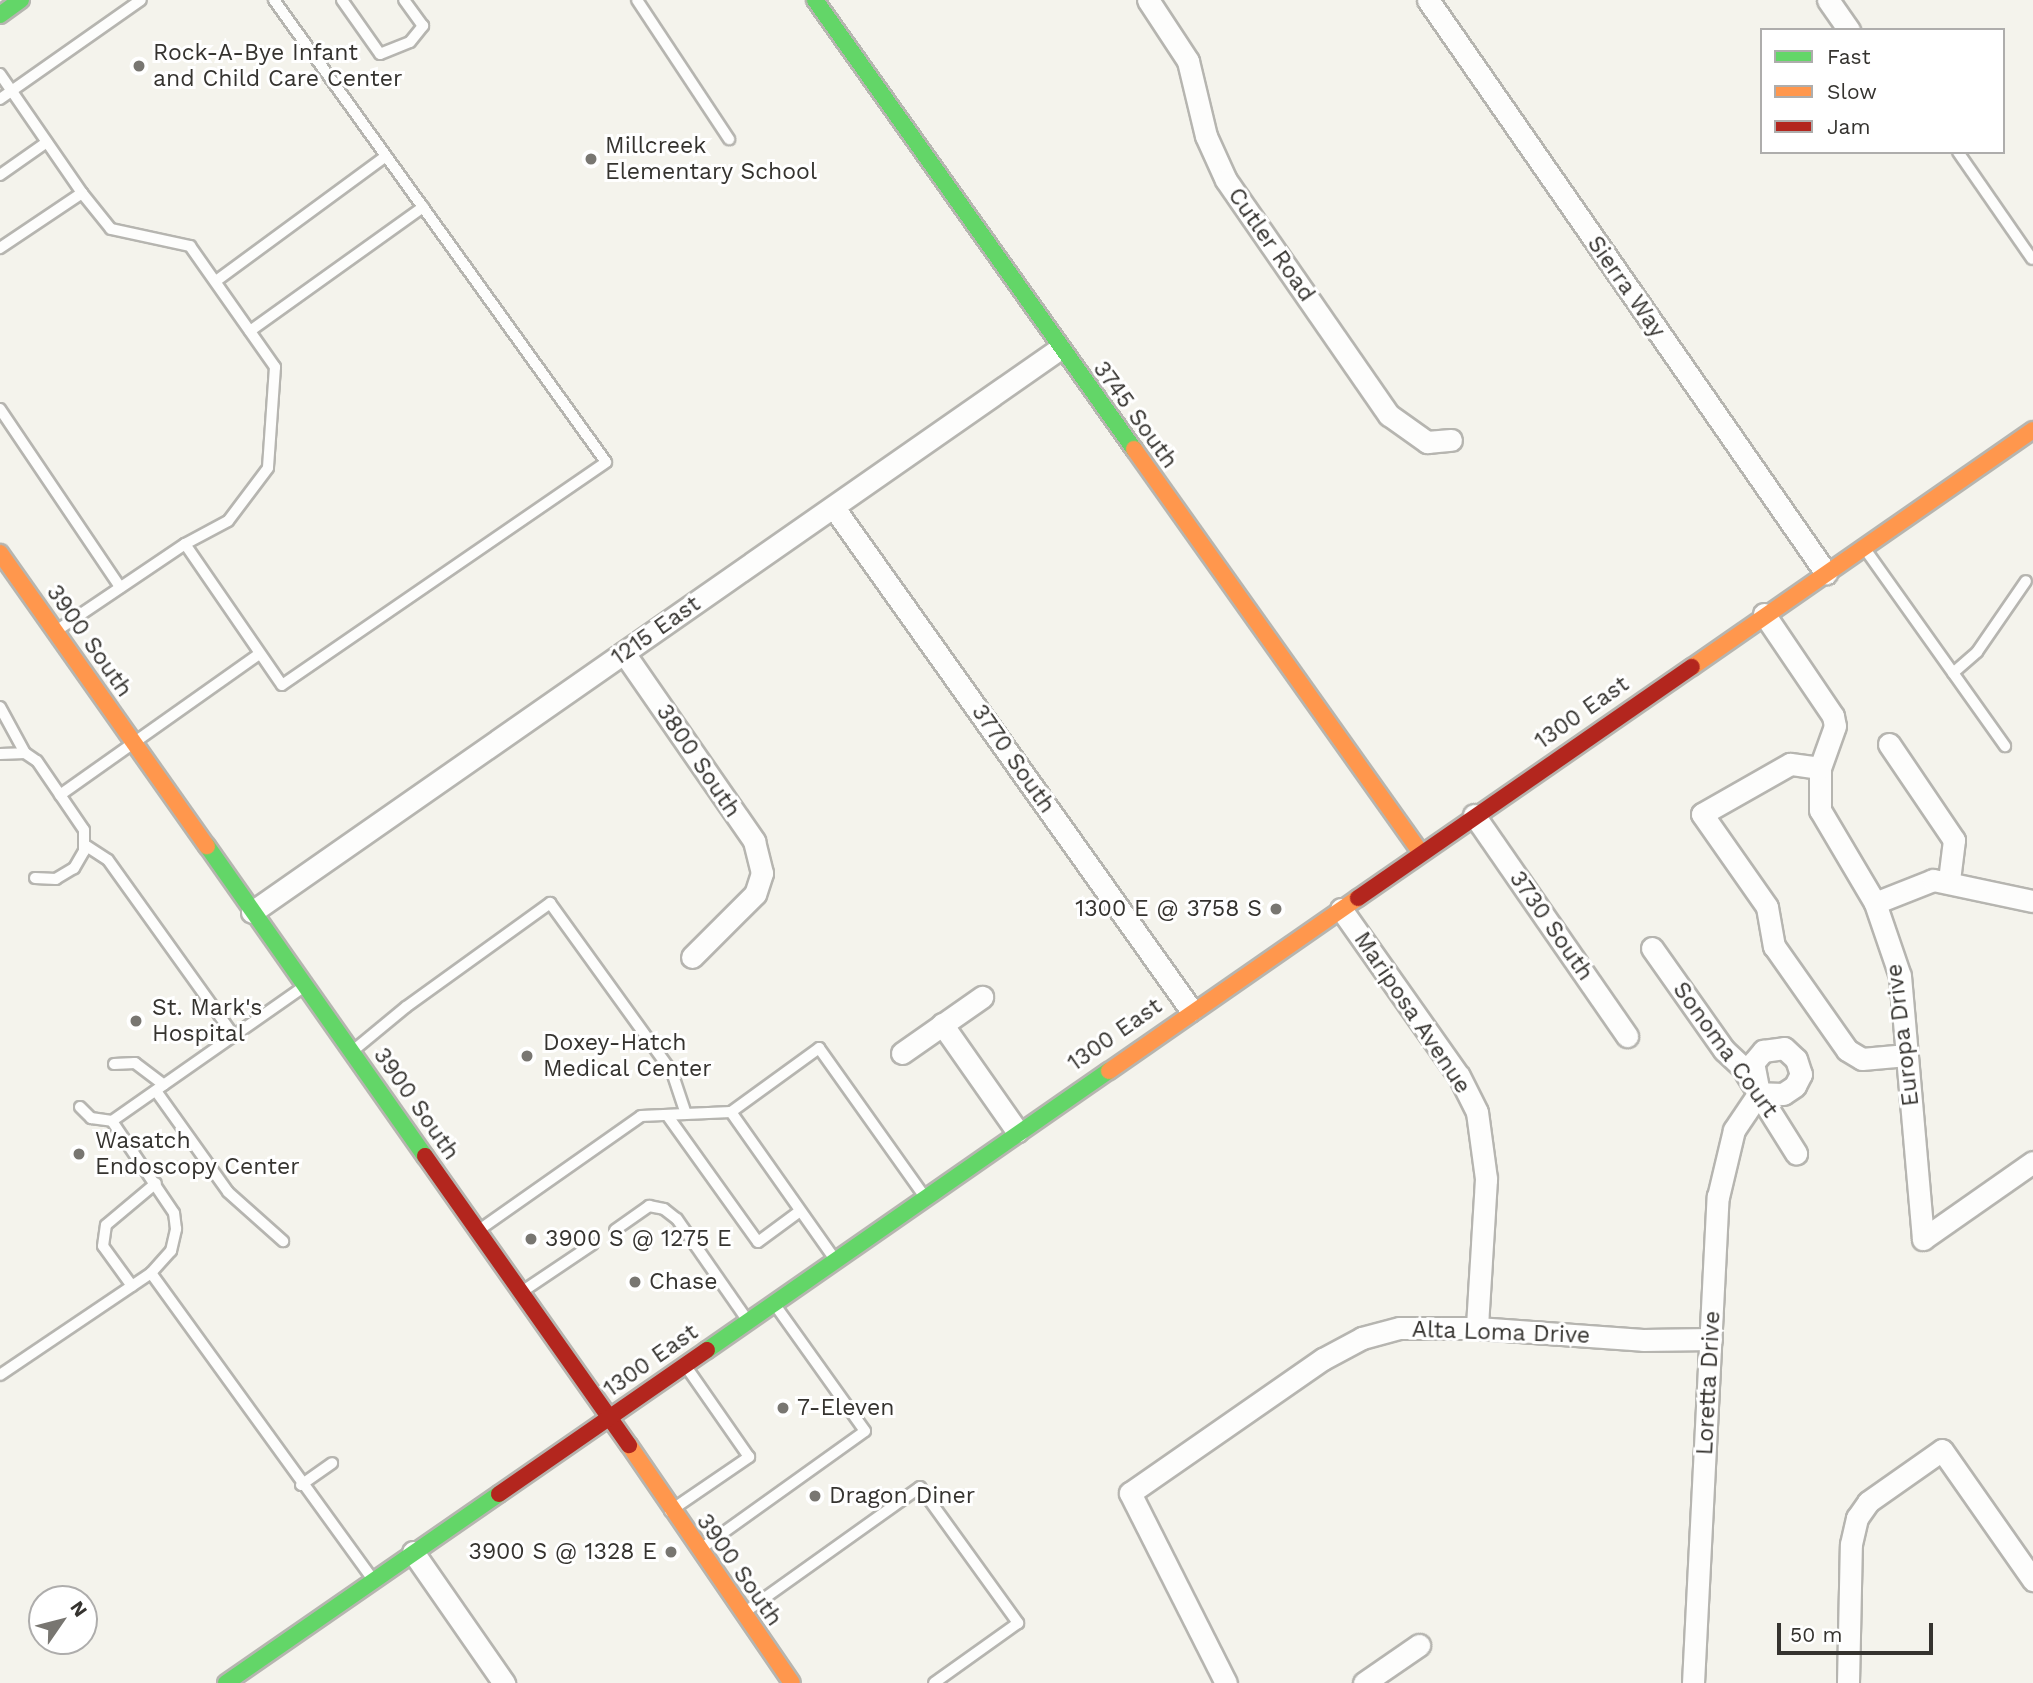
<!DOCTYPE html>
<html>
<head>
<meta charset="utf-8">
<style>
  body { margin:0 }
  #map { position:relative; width:2033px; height:1683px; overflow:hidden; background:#f4f3ec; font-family:"Work Sans",sans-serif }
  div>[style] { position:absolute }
  .roads { filter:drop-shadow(2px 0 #b6b5b0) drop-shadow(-2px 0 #b6b5b0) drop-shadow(0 2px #b6b5b0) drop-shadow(0 -2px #b6b5b0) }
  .lane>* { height:10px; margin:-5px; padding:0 5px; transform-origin:5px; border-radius:5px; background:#fdfdfc }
  .street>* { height:21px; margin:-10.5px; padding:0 10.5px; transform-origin:10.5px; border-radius:10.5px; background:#fdfdfc }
  .fast>* { height:16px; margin:-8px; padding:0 8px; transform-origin:8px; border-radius:8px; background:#63d668 }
  .slow>* { height:16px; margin:-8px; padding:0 8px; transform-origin:8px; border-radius:8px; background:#ff974d }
  .jam>* { height:16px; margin:-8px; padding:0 8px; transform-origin:8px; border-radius:8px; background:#b3261e }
  .dots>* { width:19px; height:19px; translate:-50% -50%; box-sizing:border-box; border:4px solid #fff; border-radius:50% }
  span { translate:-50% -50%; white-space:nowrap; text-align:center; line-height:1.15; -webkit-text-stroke:6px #fff; paint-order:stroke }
  .poi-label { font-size:23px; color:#35332f }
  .left { translate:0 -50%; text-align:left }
  .right { translate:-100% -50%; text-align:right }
  .street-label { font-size:23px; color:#35332f }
  .legend { position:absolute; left:1760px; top:28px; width:245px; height:126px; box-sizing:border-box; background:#fff; border:2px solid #aeadac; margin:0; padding:9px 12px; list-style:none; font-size:21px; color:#35332f }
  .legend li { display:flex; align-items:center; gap:14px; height:35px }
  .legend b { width:35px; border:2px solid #aeadac }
  .north { position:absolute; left:28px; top:1585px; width:70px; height:70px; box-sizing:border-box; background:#fff; border:2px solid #aeadac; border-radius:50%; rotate:55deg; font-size:19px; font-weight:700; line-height:28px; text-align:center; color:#35332f }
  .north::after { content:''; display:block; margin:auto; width:24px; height:32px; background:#787671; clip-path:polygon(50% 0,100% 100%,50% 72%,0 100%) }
  .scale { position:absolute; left:1777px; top:1623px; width:156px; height:32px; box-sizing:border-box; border:4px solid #35332f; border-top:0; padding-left:9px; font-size:21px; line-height:24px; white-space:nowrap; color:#35332f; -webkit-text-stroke:5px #fff; paint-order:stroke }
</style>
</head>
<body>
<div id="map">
  <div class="roads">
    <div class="lane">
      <i style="left:342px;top:0;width:66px;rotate:54.9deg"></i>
      <i style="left:380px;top:54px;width:32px;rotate:-22deg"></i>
      <i style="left:410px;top:42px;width:21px;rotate:-51deg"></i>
      <i style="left:423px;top:26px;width:32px;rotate:-126deg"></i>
      <i style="left:637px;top:0;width:167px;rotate:56.5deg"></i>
      <i style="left:0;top:74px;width:145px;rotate:55.4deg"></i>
      <i style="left:82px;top:193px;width:99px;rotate:146.1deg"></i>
      <i style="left:0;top:99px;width:172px;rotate:-35.1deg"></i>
      <i style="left:1958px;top:152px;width:130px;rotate:55.3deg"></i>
      <i style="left:0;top:175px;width:57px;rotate:-35.1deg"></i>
      <i style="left:82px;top:193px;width:46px;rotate:51.1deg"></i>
      <i style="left:111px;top:229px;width:81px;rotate:12.1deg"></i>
      <i style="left:190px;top:246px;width:148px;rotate:54.9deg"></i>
      <i style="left:275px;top:367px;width:101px;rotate:94deg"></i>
      <i style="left:268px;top:468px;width:66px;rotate:127deg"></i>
      <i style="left:228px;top:521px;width:49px;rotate:151.9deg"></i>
      <i style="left:216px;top:281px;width:211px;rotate:-36.3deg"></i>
      <i style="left:250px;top:331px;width:213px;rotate:-35.6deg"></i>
      <i style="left:0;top:409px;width:215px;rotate:56deg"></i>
      <i style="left:1865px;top:549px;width:242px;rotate:54.6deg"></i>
      <i style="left:56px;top:631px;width:156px;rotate:-34deg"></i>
      <i style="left:185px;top:544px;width:171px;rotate:55.5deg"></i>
      <i style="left:282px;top:685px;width:393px;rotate:-34.5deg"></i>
      <i style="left:606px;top:462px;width:569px;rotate:-125.7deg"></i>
      <i style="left:1953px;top:673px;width:32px;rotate:-41deg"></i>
      <i style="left:1977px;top:652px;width:86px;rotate:-55.4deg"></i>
      <i style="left:0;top:707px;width:52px;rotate:61.5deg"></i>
      <i style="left:0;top:754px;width:25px;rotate:-2deg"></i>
      <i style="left:25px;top:753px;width:14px;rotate:34deg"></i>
      <i style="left:37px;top:761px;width:83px;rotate:55.7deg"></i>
      <i style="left:84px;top:830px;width:21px;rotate:90deg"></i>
      <i style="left:84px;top:851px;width:20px;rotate:120deg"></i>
      <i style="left:74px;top:868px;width:21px;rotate:149deg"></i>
      <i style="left:56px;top:879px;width:21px;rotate:-177deg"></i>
      <i style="left:60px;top:795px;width:244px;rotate:-35.3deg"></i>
      <i style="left:85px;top:845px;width:27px;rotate:33deg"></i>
      <i style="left:108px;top:860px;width:216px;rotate:54.4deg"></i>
      <i style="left:354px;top:1050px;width:67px;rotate:-39.6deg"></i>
      <i style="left:406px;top:1007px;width:178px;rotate:-35.8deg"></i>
      <i style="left:550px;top:903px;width:208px;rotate:54.2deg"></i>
      <i style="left:672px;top:1072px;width:44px;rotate:71.6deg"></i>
      <i style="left:114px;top:1064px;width:21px;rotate:-3deg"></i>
      <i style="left:135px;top:1063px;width:36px;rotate:37deg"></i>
      <i style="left:156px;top:1091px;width:124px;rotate:54.5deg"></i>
      <i style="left:228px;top:1192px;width:74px;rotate:41.7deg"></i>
      <i style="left:80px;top:1107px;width:16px;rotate:45deg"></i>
      <i style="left:91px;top:1118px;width:21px;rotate:8deg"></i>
      <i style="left:731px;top:1112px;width:179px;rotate:54.8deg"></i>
      <i style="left:667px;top:1115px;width:156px;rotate:54.4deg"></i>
      <i style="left:758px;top:1242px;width:52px;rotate:-36.4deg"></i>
      <i style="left:479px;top:1230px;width:198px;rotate:-35.1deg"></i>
      <i style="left:641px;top:1116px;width:90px;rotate:-2.5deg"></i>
      <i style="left:731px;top:1112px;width:109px;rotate:-36deg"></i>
      <i style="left:819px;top:1048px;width:181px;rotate:54.6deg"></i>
      <i style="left:615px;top:1230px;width:42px;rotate:-35.2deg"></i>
      <i style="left:649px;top:1206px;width:15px;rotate:11deg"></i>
      <i style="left:664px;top:1209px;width:16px;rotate:38deg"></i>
      <i style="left:677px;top:1219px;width:124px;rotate:55.2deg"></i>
      <i style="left:151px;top:1273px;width:30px;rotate:-48deg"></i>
      <i style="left:171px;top:1251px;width:23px;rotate:-77deg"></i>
      <i style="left:176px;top:1229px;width:16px;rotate:-97deg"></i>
      <i style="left:174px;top:1213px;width:111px;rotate:-124deg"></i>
      <i style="left:112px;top:1121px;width:236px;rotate:-35deg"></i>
      <i style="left:132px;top:1286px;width:49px;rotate:-125.9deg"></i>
      <i style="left:103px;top:1246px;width:21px;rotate:-82deg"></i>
      <i style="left:106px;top:1225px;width:65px;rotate:-40deg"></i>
      <i style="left:523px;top:1291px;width:84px;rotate:-33.9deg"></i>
      <i style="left:0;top:1375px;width:182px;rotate:-34deg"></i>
      <i style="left:151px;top:1273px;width:379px;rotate:54.1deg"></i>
      <i style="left:301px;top:1485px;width:38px;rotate:-35deg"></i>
      <i style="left:670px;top:1511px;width:96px;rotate:-34.4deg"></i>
      <i style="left:749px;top:1457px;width:112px;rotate:-124.8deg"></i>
      <i style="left:699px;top:1550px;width:204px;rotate:-35.6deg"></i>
      <i style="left:865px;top:1431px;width:155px;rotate:-125.5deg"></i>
      <i style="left:745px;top:1612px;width:215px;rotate:-35.5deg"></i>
      <i style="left:920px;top:1487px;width:168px;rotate:54.2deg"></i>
      <i style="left:1018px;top:1623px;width:103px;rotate:144.5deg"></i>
    </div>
    <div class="street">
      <i style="left:1148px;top:0;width:73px;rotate:56.7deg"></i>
      <i style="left:1188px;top:61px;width:77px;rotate:76.5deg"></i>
      <i style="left:1206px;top:136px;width:48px;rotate:65.6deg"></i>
      <i style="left:1226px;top:180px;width:286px;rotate:55.3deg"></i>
      <i style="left:1389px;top:415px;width:47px;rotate:35.4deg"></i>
      <i style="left:1427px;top:442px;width:24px;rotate:-5deg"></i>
      <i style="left:1428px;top:0;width:698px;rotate:55.22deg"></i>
      <i style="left:1828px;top:0;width:37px;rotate:55deg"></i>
      <i style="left:834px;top:508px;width:616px;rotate:54.58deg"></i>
      <i style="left:1764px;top:614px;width:123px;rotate:55.9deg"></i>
      <i style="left:1833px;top:716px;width:10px;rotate:79deg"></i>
      <i style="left:1835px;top:726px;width:45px;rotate:109.7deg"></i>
      <i style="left:1820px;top:768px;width:42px;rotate:90deg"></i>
      <i style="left:1820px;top:810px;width:108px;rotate:59.4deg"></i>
      <i style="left:1875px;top:903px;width:77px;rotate:71.1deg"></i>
      <i style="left:1900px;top:976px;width:264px;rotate:85deg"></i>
      <i style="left:624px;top:653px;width:229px;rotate:55.3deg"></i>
      <i style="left:754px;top:841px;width:33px;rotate:76deg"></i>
      <i style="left:762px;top:873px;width:22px;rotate:108deg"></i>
      <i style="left:755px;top:894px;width:89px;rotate:135deg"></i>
      <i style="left:1889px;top:744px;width:116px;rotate:55.9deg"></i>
      <i style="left:1954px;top:840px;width:40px;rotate:97.1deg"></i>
      <i style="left:1820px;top:768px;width:30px;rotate:-172deg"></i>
      <i style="left:1790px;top:764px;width:101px;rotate:150.4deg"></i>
      <i style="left:1702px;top:814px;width:113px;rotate:55deg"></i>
      <i style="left:1767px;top:907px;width:40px;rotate:80deg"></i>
      <i style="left:1774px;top:946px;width:127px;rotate:54.9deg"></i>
      <i style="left:1847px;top:1050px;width:17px;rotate:31deg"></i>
      <i style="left:1862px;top:1059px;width:45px;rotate:-5.1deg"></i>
      <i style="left:1474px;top:815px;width:269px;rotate:55.3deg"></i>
      <i style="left:1875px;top:903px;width:62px;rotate:-21.6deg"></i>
      <i style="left:1933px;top:880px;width:102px;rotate:11.9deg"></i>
      <i style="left:1341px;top:909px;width:204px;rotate:54.8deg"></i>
      <i style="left:1459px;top:1076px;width:40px;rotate:63.4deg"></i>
      <i style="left:1477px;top:1112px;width:68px;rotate:82.3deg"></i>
      <i style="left:1486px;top:1179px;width:149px;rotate:93.5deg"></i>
      <i style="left:252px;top:912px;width:984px;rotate:-34.9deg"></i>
      <i style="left:1652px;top:948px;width:125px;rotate:54.8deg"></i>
      <i style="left:1724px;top:1050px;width:25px;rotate:43deg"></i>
      <i style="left:1742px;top:1067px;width:102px;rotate:57.9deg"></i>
      <i style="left:942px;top:1024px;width:131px;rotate:55deg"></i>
      <i style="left:1784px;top:1048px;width:16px;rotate:43deg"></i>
      <i style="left:1796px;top:1059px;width:16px;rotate:72deg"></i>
      <i style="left:1801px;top:1074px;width:13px;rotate:117deg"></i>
      <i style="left:1795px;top:1086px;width:14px;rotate:146deg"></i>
      <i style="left:1783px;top:1094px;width:24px;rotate:-178deg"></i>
      <i style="left:1759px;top:1093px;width:31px;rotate:-101deg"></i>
      <i style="left:1753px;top:1063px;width:16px;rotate:-50deg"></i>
      <i style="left:1763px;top:1051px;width:21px;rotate:-8deg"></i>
      <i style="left:902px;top:1053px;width:98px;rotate:-35deg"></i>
      <i style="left:1923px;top:1239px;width:134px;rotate:-35deg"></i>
      <i style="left:413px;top:1552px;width:160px;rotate:55.2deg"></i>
      <i style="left:1226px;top:1683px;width:213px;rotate:-116.8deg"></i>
      <i style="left:1130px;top:1493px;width:235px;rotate:-34.8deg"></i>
      <i style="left:1323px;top:1359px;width:44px;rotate:-28.3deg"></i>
      <i style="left:1362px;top:1338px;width:39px;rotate:-15deg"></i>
      <i style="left:1400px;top:1328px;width:77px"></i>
      <i style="left:1477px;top:1328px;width:166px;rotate:4.1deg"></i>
      <i style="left:1643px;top:1340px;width:68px;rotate:-0.8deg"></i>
      <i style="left:1364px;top:1683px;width:67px;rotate:-34.6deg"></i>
      <i style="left:1693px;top:1683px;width:487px;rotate:-87.1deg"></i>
      <i style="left:1718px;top:1197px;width:69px;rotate:-76.6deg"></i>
      <i style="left:1734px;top:1130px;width:45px;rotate:-56deg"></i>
      <i style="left:1848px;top:1683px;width:139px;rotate:-88.8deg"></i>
      <i style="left:1851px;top:1544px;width:27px;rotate:-77deg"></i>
      <i style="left:1857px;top:1518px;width:19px;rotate:-55deg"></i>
      <i style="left:1868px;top:1502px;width:90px;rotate:-35.1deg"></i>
      <i style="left:1942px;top:1450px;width:159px;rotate:55deg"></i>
    </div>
    <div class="fast">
      <i style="left:815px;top:0;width:551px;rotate:54.61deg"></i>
      <i style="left:0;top:15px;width:26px;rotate:-36deg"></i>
      <i style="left:207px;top:846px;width:379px;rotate:54.9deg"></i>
      <i style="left:707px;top:1350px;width:489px;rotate:-34.8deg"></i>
      <i style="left:226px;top:1683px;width:332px;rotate:-34.7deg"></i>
    </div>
    <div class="slow">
      <i style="left:1134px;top:449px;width:496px;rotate:54.6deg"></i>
      <i style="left:0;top:553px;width:359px;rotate:54.8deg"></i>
      <i style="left:1692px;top:667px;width:415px;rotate:-34.8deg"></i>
      <i style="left:1109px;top:1071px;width:303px;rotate:-34.8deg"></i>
      <i style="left:629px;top:1445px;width:288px;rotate:55.6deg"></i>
    </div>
    <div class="jam">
      <i style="left:1358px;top:898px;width:406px;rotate:-34.7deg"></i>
      <i style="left:425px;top:1156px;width:354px;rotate:54.8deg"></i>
      <i style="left:499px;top:1494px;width:253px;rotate:-34.7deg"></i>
    </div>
  </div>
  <div class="dots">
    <i style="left:139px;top:66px;background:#787671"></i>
    <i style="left:591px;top:159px;background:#787671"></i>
    <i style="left:1276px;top:909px;background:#787671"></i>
    <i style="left:136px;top:1021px;background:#787671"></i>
    <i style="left:527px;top:1056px;background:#787671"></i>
    <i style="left:79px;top:1154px;background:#787671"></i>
    <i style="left:531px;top:1239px;background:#787671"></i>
    <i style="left:635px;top:1282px;background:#787671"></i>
    <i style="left:783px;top:1408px;background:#787671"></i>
    <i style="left:815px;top:1496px;background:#787671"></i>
    <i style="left:671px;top:1552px;background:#787671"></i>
  </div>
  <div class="poi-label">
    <span class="left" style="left:153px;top:66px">Rock-A-Bye Infant<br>and Child Care Center</span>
    <span class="left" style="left:605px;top:159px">Millcreek<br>Elementary School</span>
    <span class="right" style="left:1262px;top:909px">1300 E @ 3758 S</span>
    <span class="left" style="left:152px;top:1021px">St. Mark's<br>Hospital</span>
    <span class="left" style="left:543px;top:1056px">Doxey-Hatch<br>Medical Center</span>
    <span class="left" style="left:95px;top:1154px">Wasatch<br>Endoscopy Center</span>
    <span class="left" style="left:545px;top:1239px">3900 S @ 1275 E</span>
    <span class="left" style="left:649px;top:1282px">Chase</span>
    <span class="left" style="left:797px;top:1408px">7-Eleven</span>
    <span class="left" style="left:829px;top:1496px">Dragon Diner</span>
    <span class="right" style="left:657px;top:1552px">3900 S @ 1328 E</span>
  </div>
  <div class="street-label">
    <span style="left:1271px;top:245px;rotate:55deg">Cutler Road</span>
    <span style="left:1626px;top:287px;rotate:55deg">Sierra Way</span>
    <span style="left:1135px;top:415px;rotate:54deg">3745 South</span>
    <span style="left:656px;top:631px;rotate:-35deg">1215 East</span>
    <span style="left:89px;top:641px;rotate:55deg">3900 South</span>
    <span style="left:1582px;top:713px;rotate:-35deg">1300 East</span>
    <span style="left:1013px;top:759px;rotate:55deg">3770 South</span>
    <span style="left:698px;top:761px;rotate:56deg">3800 South</span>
    <span style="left:1551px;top:926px;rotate:55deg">3730 South</span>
    <span style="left:1412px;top:1013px;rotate:56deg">Mariposa Avenue</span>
    <span style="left:1115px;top:1035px;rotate:-35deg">1300 East</span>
    <span style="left:1903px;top:1035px;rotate:-97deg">Europa Drive</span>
    <span style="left:1725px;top:1050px;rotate:54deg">Sonoma Court</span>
    <span style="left:416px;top:1104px;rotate:55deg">3900 South</span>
    <span style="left:1501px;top:1333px;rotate:2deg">Alta Loma Drive</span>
    <span style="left:651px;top:1361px;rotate:-35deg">1300 East</span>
    <span style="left:1709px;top:1383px;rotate:-87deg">Loretta Drive</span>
    <span style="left:739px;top:1570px;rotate:55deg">3900 South</span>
  </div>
  <ul class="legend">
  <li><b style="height:9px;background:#63d668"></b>Fast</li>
  <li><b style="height:9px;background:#ff974d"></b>Slow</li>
  <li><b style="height:9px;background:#b3261e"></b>Jam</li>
  </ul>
  <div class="north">N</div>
  <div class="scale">50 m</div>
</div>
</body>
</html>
